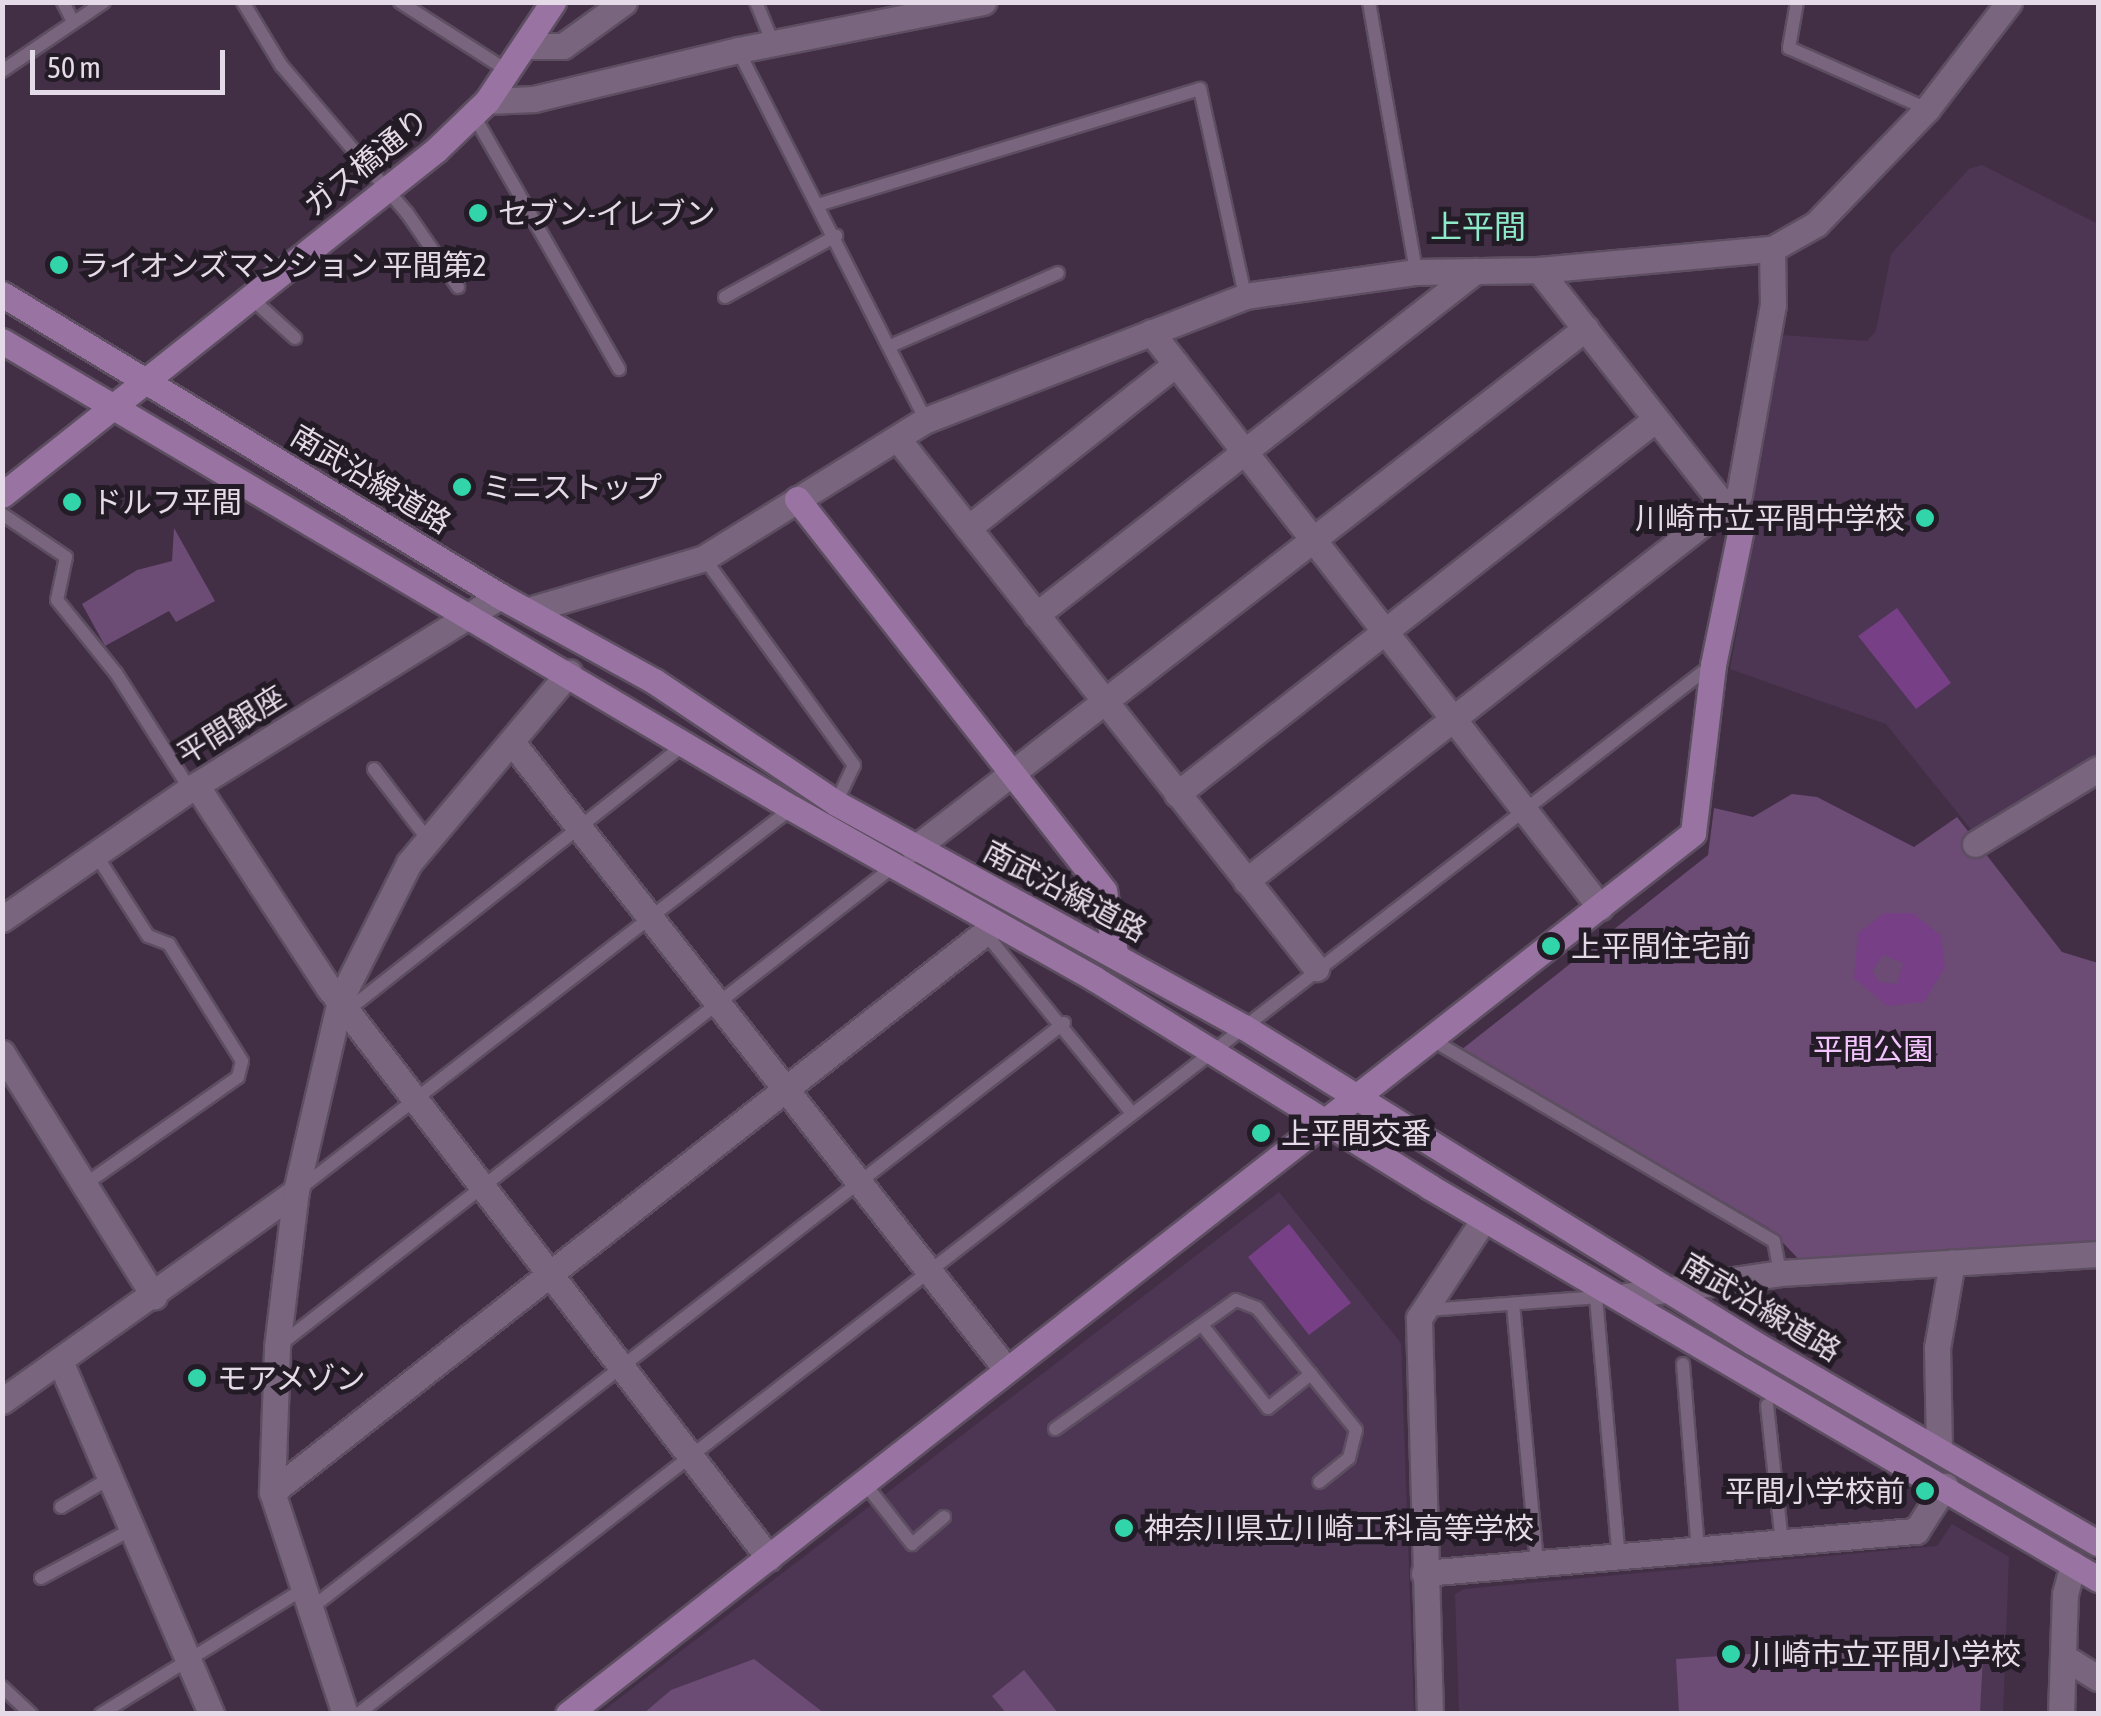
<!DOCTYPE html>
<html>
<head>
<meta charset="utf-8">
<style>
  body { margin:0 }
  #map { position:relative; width:2101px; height:1716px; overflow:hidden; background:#422f46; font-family:"Asap Condensed","Noto Sans JP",sans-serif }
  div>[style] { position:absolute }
  .built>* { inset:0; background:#4d3653 }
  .green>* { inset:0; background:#6c4b74 }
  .water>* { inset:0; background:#773f85 }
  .roads { filter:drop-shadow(2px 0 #5d4e61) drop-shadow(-2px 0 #5d4e61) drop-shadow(0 2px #5d4e61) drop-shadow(0 -2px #5d4e61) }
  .lane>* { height:12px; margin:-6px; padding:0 6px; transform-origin:6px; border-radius:6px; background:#79657e }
  .street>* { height:25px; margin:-12.5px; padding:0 12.5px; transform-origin:12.5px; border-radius:12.5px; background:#79657e }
  .secondary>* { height:25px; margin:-12.5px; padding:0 12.5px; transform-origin:12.5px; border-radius:12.5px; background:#9974a2 }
  .dots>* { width:28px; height:28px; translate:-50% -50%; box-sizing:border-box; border:5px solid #231b25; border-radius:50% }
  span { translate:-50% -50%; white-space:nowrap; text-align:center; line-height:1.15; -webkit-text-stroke:10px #231b25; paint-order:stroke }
  .street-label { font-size:30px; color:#e5dae8 }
  .poi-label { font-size:30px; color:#e5dae8 }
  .left { translate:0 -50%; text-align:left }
  .right { translate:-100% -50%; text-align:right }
  .park-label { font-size:30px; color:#f3c4fe }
  .neighbourhood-label { font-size:32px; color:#8eebca }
  .frame { position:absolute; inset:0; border:5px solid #e5dae8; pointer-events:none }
  .scale { position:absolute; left:30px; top:50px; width:195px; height:45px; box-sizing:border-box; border:5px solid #e5dae8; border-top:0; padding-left:12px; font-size:30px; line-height:35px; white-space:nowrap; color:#e5dae8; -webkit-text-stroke:8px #231b25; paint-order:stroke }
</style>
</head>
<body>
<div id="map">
  <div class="built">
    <i style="clip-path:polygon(1982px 165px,2098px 224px,2098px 756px,1973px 832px,1886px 724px,1730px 669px,1753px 543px,1749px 493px,1781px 335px,1867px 341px,1876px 331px,1891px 254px,1969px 169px)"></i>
    <i style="clip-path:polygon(1279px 1192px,1401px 1343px,1414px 1713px,599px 1714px)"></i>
    <i style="clip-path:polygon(1952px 1524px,2009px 1557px,2003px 1713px,1459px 1713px,1455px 1594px,1464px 1589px,1937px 1546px)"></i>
  </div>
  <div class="green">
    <i style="clip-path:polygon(174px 528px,215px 601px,176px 622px,169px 611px,105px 646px,82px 604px,137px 570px,172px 561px)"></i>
    <i style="clip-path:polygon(1792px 794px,1817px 797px,1914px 847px,1957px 817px,2062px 952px,2098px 963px,2098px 1249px,1805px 1266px,1769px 1228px,1461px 1050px,1708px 855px,1714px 808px,1753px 817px)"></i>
    <i style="clip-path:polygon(1918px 1643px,1920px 1656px,1983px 1655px,1980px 1713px,1679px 1713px,1676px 1659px)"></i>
    <i style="clip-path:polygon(754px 1659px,824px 1713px,644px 1713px,671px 1690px)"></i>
    <i style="clip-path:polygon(1024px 1670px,1058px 1713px,1006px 1713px,992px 1696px)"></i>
  </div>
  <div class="water">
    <i style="clip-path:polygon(1897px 608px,1951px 683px,1916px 709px,1858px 636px)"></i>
    <i style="clip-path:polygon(evenodd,1885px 913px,1913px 913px,1941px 936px,1945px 967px,1924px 1002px,1887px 1006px,1854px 978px,1858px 933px,1885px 913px,1883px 955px,1903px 963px,1897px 984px,1879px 982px,1872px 971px,1883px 955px)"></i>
    <i style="clip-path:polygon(1289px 1224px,1351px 1303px,1309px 1335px,1248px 1257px)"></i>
  </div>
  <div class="roads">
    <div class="lane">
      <i style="left:63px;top:2px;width:22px;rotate:63deg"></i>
      <i style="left:243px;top:2px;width:74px;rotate:58.9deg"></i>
      <i style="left:281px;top:65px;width:194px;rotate:49.6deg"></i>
      <i style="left:407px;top:213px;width:90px;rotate:55.4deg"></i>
      <i style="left:400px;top:2px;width:128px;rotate:32.6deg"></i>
      <i style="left:756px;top:2px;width:44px;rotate:67.5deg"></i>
      <i style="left:1369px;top:2px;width:274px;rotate:80.1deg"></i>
      <i style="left:1797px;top:2px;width:47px;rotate:99.9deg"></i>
      <i style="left:1789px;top:48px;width:151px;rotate:23.8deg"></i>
      <i style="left:738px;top:50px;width:415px;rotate:63.1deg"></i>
      <i style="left:2px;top:71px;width:123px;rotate:-34.1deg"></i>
      <i style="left:473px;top:114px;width:294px;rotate:60.2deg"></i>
      <i style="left:821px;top:204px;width:396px;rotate:-16.9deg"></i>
      <i style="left:1200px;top:89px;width:212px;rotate:77.7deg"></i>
      <i style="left:250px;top:297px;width:61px;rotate:42.3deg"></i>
      <i style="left:725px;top:297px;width:127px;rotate:-28.8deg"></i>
      <i style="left:890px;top:346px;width:183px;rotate:-23.5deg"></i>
      <i style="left:218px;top:500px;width:26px;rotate:-62deg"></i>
      <i style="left:2px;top:514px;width:77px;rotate:33.9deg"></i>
      <i style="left:66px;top:557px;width:44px;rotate:101.8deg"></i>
      <i style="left:57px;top:600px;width:94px;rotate:51.1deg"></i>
      <i style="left:116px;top:673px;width:138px;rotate:57.5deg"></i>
      <i style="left:704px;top:558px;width:256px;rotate:54.1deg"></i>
      <i style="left:854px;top:765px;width:42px;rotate:115.3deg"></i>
      <i style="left:374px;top:769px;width:91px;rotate:52.6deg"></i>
      <i style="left:985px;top:933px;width:232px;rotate:50.8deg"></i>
      <i style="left:348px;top:1010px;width:432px;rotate:-38.3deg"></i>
      <i style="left:1434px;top:1041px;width:394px;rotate:30.5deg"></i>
      <i style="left:1774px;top:1241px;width:33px;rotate:79deg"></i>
      <i style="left:84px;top:1185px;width:188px;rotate:-35deg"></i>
      <i style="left:238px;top:1077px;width:16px;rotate:-76deg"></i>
      <i style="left:242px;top:1061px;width:138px;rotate:-122deg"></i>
      <i style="left:169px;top:944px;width:22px;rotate:-159deg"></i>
      <i style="left:148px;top:936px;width:98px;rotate:-122.6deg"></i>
      <i style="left:298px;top:1190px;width:624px;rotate:-37.71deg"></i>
      <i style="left:1596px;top:1297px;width:263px;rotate:85deg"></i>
      <i style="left:1513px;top:1304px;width:262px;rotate:84.7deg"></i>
      <i style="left:1427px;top:1310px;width:174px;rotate:-4.3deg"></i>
      <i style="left:1202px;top:1325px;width:106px;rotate:51.5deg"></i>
      <i style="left:1268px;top:1408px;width:55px;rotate:-38.3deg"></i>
      <i style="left:281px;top:1344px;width:777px;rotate:-37.95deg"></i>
      <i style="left:1683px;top:1364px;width:189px;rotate:85.4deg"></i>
      <i style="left:1767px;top:1405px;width:139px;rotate:83.8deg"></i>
      <i style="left:1055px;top:1429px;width:222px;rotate:-35.5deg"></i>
      <i style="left:1236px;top:1300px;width:22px;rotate:21deg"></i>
      <i style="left:1257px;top:1308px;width:157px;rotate:50.9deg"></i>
      <i style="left:1356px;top:1430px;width:29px;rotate:104deg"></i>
      <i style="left:1349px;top:1458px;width:38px;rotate:141deg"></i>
      <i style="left:866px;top:1485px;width:75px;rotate:52.1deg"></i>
      <i style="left:912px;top:1544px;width:42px;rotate:-40.2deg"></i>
      <i style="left:61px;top:1507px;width:57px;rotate:-30.6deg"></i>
      <i style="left:41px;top:1578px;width:103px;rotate:-28.3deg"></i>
      <i style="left:310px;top:1609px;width:955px;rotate:-37.85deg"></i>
      <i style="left:2px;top:1687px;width:40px;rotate:43deg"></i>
      <i style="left:101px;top:1714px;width:236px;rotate:-31.7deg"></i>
      <i style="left:358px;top:1714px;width:1713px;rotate:-37.77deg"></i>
    </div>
    <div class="street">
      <i style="left:527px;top:46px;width:36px"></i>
      <i style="left:563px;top:46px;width:75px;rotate:-35.8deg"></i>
      <i style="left:487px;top:101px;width:47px;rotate:-2.4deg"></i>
      <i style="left:534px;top:99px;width:210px;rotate:-13.5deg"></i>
      <i style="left:738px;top:50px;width:250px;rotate:-11.1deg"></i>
      <i style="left:1539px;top:270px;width:318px;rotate:51.8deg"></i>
      <i style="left:1151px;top:332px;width:730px;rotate:52.01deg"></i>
      <i style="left:897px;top:438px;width:676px;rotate:51.67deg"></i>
      <i style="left:968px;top:528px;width:265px;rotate:-38.3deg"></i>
      <i style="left:529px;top:610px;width:183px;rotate:-16.5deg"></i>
      <i style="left:704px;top:558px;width:261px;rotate:-31.9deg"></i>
      <i style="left:926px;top:420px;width:342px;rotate:-21.2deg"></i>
      <i style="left:1245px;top:296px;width:173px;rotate:-8deg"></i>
      <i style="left:1416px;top:272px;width:123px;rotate:-0.9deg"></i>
      <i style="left:1539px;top:270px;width:234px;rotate:-5.2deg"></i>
      <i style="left:1772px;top:249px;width:51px;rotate:-29.6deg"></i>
      <i style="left:1816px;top:224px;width:160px;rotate:-46deg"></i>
      <i style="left:1927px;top:109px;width:135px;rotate:-52.5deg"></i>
      <i style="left:1036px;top:615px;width:558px;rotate:-38.08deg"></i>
      <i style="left:514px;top:745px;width:796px;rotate:51.73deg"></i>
      <i style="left:196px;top:785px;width:243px;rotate:56.8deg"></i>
      <i style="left:329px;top:988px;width:720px;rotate:52.33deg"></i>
      <i style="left:1177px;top:794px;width:608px;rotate:-38.06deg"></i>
      <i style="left:1975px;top:844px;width:144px;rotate:-31.4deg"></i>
      <i style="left:914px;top:849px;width:850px;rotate:-37.79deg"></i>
      <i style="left:1246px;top:881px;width:626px;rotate:-38.06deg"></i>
      <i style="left:1739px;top:495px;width:193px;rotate:-79.9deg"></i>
      <i style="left:1773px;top:305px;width:56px;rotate:-91deg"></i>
      <i style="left:2px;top:919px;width:229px;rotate:-34.7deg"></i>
      <i style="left:190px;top:789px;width:365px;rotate:-31.9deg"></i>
      <i style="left:2px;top:1053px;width:287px;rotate:58deg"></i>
      <i style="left:1625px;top:1296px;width:157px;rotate:-8.4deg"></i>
      <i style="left:1780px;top:1273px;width:319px;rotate:-3.4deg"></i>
      <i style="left:60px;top:1361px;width:384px;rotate:66.8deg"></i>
      <i style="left:2px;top:1401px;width:361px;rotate:-35.5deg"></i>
      <i style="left:1939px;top:1449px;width:101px;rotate:-91.1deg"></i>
      <i style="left:1937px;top:1348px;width:87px;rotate:-80.1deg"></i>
      <i style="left:272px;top:1492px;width:920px;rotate:-38.12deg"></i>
      <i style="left:1424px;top:1573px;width:494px;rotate:-4.9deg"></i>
      <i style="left:1916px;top:1531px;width:54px;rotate:-57.2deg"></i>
      <i style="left:2064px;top:1657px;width:40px;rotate:32deg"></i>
      <i style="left:345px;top:1714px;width:234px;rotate:-108.2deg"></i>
      <i style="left:272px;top:1492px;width:145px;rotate:-88deg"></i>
      <i style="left:277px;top:1347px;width:157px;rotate:-83.1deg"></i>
      <i style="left:296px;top:1191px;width:196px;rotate:-77deg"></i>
      <i style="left:340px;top:1000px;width:153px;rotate:-63.3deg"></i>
      <i style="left:409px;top:863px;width:249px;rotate:-50deg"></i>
      <i style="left:1430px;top:1714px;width:396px;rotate:-91.6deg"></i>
      <i style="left:1419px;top:1318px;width:118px;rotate:-56.7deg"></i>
      <i style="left:2061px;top:1714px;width:120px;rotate:-88.1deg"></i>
      <i style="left:2065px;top:1594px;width:31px;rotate:-75deg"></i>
    </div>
    <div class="secondary">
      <i style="left:2px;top:294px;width:582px;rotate:31.23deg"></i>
      <i style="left:500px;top:596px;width:176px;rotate:28.9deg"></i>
      <i style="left:654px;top:681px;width:219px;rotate:33.8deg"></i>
      <i style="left:836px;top:803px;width:465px;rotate:28.8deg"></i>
      <i style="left:1244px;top:1027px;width:598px;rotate:31.8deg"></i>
      <i style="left:1752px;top:1342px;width:400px;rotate:30.2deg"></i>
      <i style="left:2px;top:341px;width:918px;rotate:30.59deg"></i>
      <i style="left:792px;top:808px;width:348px;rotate:29.4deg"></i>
      <i style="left:1095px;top:979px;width:394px;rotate:31.8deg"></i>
      <i style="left:1430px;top:1187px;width:775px;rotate:30.41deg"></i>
      <i style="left:2px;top:495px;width:554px;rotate:-38.48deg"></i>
      <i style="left:436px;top:150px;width:71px;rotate:-43.9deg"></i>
      <i style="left:487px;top:101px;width:119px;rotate:-56.3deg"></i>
      <i style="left:797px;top:499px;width:498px;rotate:51.9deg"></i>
      <i style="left:1104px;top:891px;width:62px;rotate:79.8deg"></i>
      <i style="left:568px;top:1714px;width:1429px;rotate:-38.06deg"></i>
      <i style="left:1693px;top:833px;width:169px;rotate:-83.2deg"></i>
      <i style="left:1713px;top:665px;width:140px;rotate:-78.4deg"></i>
    </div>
  </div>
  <div class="dots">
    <i style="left:478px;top:213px;background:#32d4a9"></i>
    <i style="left:59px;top:265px;background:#32d4a9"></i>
    <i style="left:462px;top:487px;background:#32d4a9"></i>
    <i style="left:72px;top:502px;background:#32d4a9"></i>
    <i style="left:1925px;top:518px;background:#32d4a9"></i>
    <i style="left:1551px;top:946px;background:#32d4a9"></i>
    <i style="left:1261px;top:1133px;background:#32d4a9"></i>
    <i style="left:197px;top:1378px;background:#32d4a9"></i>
    <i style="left:1925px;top:1491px;background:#32d4a9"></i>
    <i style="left:1124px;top:1528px;background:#32d4a9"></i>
    <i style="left:1731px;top:1654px;background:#32d4a9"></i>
  </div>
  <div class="street-label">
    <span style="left:366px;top:162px;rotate:-39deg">ガス橋通り</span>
    <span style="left:371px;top:479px;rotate:31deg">南武沿線道路</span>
    <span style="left:231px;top:725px;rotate:-32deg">平間銀座</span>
    <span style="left:1065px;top:891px;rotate:28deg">南武沿線道路</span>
    <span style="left:1761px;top:1307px;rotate:31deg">南武沿線道路</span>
  </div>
  <div class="poi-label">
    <span class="left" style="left:498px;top:213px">セブン-イレブン</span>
    <span class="left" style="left:79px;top:265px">ライオンズマンション 平間第2</span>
    <span class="left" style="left:482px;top:487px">ミニストップ</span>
    <span class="left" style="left:92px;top:502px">ドルフ平間</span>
    <span class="right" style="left:1905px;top:518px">川崎市立平間中学校</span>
    <span class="left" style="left:1571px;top:946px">上平間住宅前</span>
    <span class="left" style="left:1281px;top:1133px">上平間交番</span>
    <span class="left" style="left:217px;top:1378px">モアメゾン</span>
    <span class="right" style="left:1905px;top:1491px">平間小学校前</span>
    <span class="left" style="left:1144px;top:1528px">神奈川県立川崎工科高等学校</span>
    <span class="left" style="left:1751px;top:1654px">川崎市立平間小学校</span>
  </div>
  <div class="park-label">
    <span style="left:1873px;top:1049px">平間公園</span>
  </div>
  <div class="neighbourhood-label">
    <span style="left:1478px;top:227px">上平間</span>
  </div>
  <div class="frame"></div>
  <div class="scale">50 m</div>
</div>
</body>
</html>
